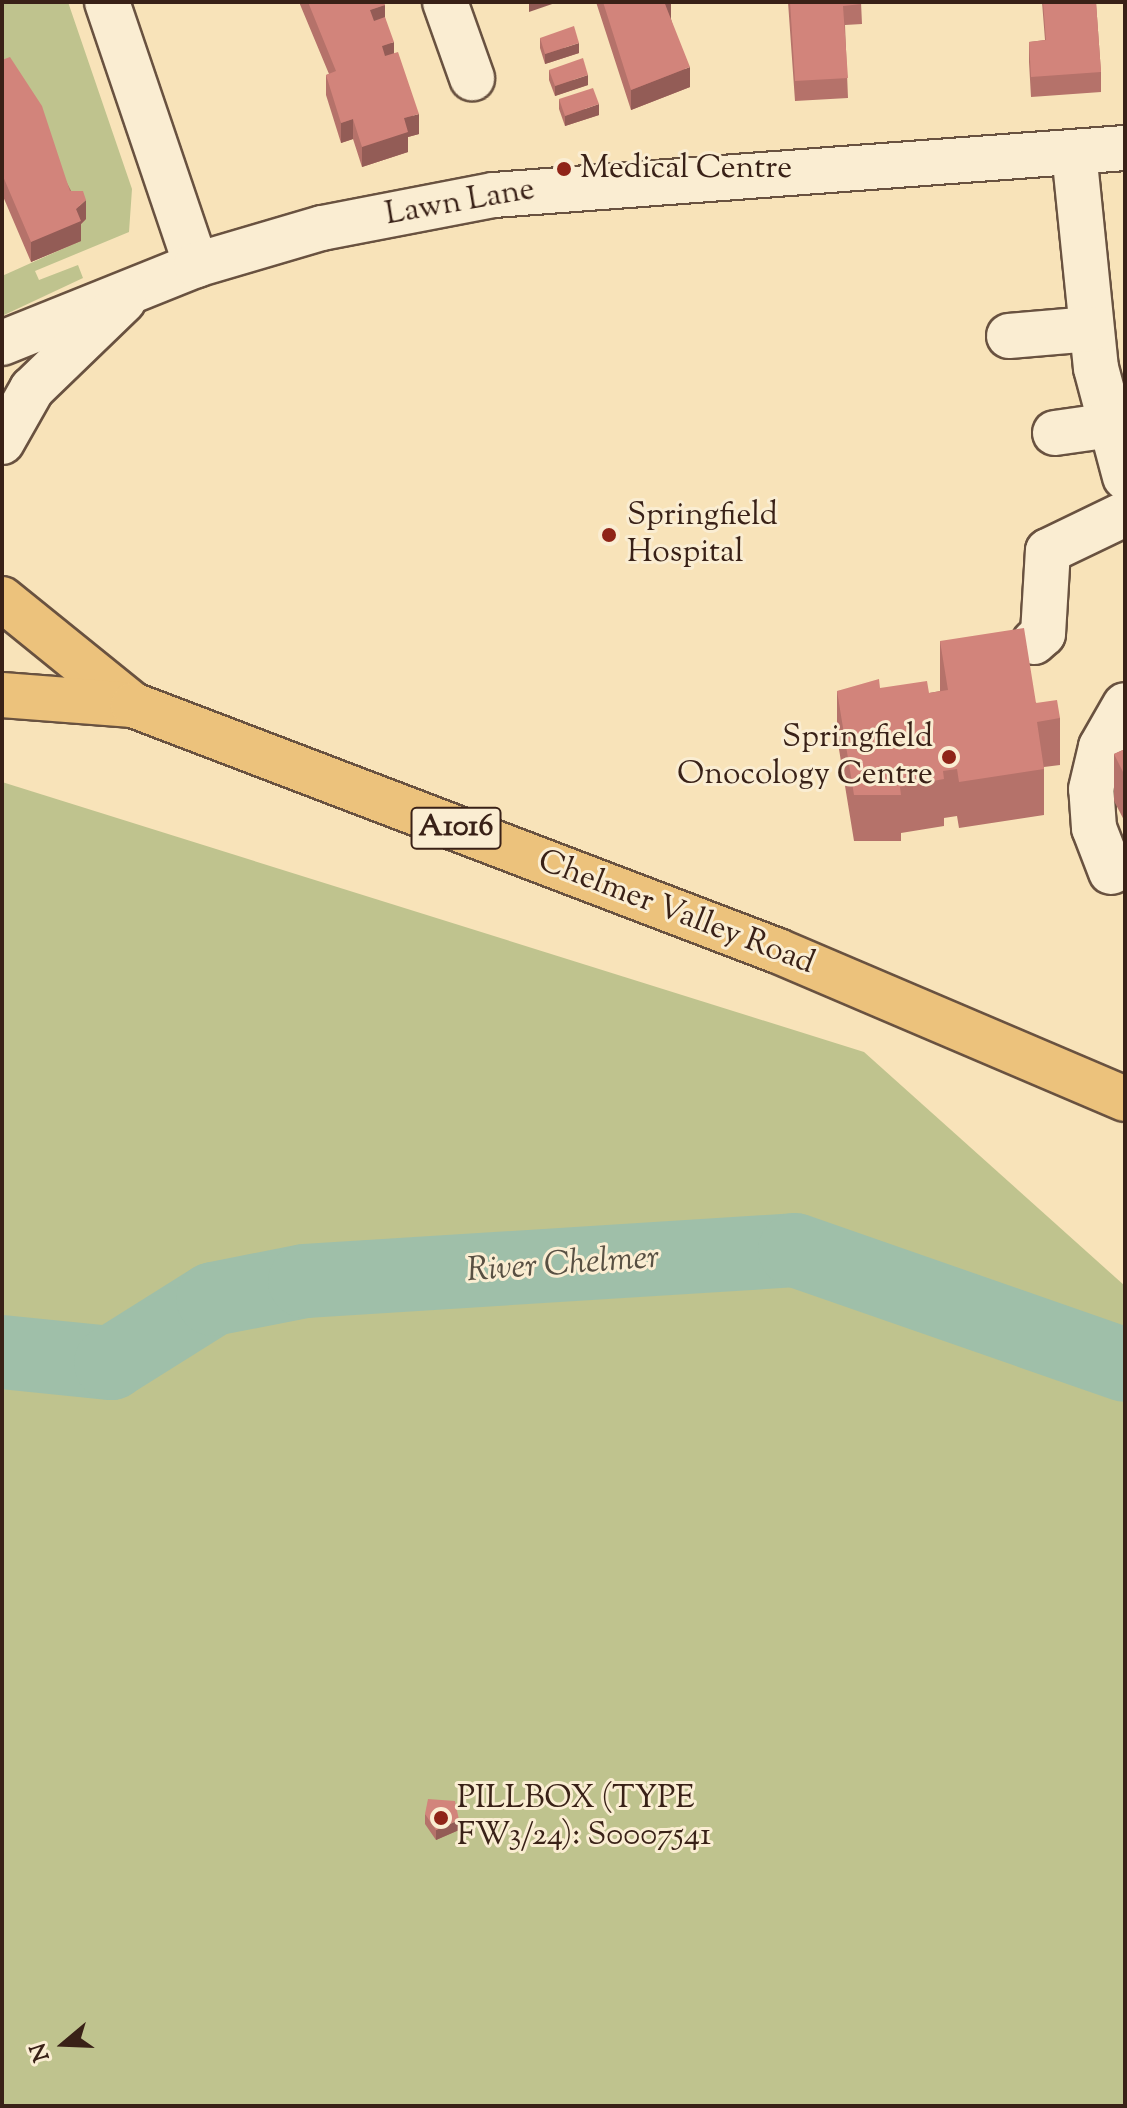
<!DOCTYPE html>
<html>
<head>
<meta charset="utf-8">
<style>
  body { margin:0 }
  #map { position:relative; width:1127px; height:2108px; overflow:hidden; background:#f8e3b9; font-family:"Sorts Mill Goudy",serif }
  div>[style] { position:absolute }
  .green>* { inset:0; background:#bfc38e }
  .river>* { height:74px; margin:-37px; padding:0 37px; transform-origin:37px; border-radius:37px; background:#9fbfa9 }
  .roads { filter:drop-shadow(2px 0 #695240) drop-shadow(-2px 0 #695240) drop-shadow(0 2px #695240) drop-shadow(0 -2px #695240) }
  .minor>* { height:44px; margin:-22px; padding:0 22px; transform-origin:22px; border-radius:22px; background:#faedd2 }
  .major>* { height:44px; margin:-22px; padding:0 22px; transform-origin:22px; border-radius:22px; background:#ecc27c }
  .wall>* { inset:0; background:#b5726a }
  .shaded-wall>* { inset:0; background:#935c56 }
  .building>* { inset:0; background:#d2847b }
  .dots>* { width:22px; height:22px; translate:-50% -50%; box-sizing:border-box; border:4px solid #faedd2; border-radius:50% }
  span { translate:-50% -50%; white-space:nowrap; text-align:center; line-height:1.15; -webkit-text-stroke:6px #faedd2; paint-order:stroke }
  .shield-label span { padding:2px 6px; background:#faedd2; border:2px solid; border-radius:6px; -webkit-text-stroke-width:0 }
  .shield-label { font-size:30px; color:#392117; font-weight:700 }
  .poi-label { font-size:32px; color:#392117 }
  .left { translate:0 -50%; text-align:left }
  .right { translate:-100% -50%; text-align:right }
  .street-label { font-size:32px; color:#392117 }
  .water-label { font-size:34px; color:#585043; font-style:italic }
  .frame { position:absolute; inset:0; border:4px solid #392117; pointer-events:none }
  .north { position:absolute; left:24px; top:2004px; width:80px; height:80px; -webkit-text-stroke:6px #faedd2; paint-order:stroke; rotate:251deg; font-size:22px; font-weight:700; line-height:32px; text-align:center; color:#392117 }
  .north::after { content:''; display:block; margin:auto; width:28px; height:36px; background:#392117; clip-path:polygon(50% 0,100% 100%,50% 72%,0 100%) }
</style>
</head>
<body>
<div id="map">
  <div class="green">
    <i style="clip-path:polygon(2px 2px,68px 2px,132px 189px,129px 232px,35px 271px,39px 280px,78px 265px,83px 278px,2px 316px,2px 276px,80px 241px,76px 229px,86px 219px,2px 80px)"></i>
    <i style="clip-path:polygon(2px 782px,864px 1052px,1125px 1286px,1125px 2106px,2px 2106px)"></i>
  </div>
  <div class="river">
    <i style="left:2px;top:1352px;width:110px;rotate:5.8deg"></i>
    <i style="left:111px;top:1363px;width:120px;rotate:-32.1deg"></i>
    <i style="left:213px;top:1299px;width:94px;rotate:-11.1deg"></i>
    <i style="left:305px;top:1281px;width:491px;rotate:-3.6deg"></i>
    <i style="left:795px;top:1250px;width:349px;rotate:19.2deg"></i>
  </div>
  <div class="roads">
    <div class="minor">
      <i style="left:107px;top:2px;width:278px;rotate:71.3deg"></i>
      <i style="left:445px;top:2px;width:81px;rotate:70.4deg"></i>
      <i style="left:1074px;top:152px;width:217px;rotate:84.2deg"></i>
      <i style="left:1096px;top:368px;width:113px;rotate:75.1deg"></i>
      <i style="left:1009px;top:336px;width:82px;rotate:-4.9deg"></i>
      <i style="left:2px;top:343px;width:209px;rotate:-21.9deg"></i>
      <i style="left:196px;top:265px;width:131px;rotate:-16.4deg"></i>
      <i style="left:322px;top:228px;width:175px;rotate:-10.9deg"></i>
      <i style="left:494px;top:195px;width:633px;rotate:-4.26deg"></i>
      <i style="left:1055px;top:433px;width:57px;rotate:-8.1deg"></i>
      <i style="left:2px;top:442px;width:61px;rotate:-60.5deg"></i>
      <i style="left:32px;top:389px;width:127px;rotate:-44deg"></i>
      <i style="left:1034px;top:642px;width:12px;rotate:-42deg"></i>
      <i style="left:1043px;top:634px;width:83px;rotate:-86.6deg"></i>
      <i style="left:1048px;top:551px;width:85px;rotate:-25.7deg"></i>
      <i style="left:1111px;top:872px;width:47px;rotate:-111.1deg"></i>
      <i style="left:1094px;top:828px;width:39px;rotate:-94deg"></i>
      <i style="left:1091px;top:789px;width:43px;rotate:-76.6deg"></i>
      <i style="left:1101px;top:747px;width:48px;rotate:-60.3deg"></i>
    </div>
    <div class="major">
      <i style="left:2px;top:599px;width:169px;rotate:39deg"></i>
      <i style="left:2px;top:695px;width:131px;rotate:4.4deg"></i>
      <i style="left:133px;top:705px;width:690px;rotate:20.88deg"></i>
      <i style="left:778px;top:951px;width:377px;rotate:23.1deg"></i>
    </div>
  </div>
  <div class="wall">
    <i style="clip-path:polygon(299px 2px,384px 2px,385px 18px,394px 53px,419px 134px,408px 137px,408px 152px,362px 167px,353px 139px,341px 143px,326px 95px,326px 75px,329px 74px)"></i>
    <i style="clip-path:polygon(596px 2px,671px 2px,671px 19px,690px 87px,631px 110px)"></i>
    <i style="clip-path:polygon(788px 2px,861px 2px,862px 24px,845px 25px,848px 98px,795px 101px)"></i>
    <i style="clip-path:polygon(1042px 2px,1096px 2px,1101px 72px,1101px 92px,1031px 97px,1029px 62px,1029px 42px,1045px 40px)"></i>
    <i style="clip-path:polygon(540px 38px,579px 53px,545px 64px,540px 48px)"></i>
    <i style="clip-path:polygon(2px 60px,86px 219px,81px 224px,81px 241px,31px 262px,2px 194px)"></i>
    <i style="clip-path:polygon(549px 70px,588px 85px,555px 96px,549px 80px)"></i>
    <i style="clip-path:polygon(559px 99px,599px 115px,565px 126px,559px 109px)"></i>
    <i style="clip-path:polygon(940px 641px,1060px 718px,1060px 765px,1044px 767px,1044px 815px,959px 828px,957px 816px,944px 818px,944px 826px,901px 833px,901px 841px,854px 841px,837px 737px,837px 691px,880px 688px,929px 693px,940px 691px)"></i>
    <i style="clip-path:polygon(1125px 749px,1125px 822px,1114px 801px,1114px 754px)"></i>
    <i style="clip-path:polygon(425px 1814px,459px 1830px,436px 1840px,425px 1824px)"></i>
  </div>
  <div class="shaded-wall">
    <i style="clip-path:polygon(529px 2px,558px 2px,529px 12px)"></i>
    <i style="clip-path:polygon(671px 2px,671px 22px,665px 4px)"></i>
    <i style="clip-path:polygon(385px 5px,385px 24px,370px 30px,370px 10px)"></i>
    <i style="clip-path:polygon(394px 42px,394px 62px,382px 66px,382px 46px)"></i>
    <i style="clip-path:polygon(579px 43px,579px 53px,545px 64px,545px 54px)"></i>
    <i style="clip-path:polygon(690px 67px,690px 87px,631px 110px,631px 90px)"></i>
    <i style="clip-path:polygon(588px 75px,588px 85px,555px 96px,555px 86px)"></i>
    <i style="clip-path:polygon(599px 104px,599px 115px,565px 126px,565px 116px)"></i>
    <i style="clip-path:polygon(419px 114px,419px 134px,408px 137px,408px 152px,362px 167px,362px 147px,404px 118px)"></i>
    <i style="clip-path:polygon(353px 119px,353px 139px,341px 143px,341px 123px)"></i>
    <i style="clip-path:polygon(86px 200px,86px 219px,81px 224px,81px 241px,31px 262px,31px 242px,76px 209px)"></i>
    <i style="clip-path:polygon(459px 1820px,459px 1830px,436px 1840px,436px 1830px)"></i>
  </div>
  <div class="building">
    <i style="clip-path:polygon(308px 2px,384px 2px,385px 5px,370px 10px,374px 21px,385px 17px,394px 42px,382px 46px,385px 56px,398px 52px,419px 114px,404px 118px,408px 132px,362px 147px,353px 119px,341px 123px,326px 75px,336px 71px)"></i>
    <i style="clip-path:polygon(603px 2px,671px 2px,665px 4px,690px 67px,631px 90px)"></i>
    <i style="clip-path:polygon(790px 2px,861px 2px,862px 4px,843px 6px,848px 78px,795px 81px)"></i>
    <i style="clip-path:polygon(1043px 2px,1096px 2px,1101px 72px,1031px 77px,1029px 42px,1046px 40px)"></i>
    <i style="clip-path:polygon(574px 26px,579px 43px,545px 54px,540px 38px)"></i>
    <i style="clip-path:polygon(10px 57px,42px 106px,70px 191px,83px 191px,86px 200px,76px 209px,81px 221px,31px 242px,2px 174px,2px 60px)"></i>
    <i style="clip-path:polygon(583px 58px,588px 75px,555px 86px,549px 70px)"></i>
    <i style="clip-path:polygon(593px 88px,599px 104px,565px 116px,559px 99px)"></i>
    <i style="clip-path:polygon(1024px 628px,1036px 703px,1057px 700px,1060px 718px,1037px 722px,1044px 769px,959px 782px,957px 769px,943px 771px,944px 779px,900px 787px,901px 795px,854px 795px,837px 691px,879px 679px,880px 688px,927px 681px,929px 693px,948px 690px,940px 641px)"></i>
    <i style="clip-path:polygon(1125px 749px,1125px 776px,1114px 754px)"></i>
    <i style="clip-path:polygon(428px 1799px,455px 1801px,459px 1820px,436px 1830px,425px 1814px)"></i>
  </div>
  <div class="dots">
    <i style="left:564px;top:169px;background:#8f2418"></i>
    <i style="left:609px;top:535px;background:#8f2418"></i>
    <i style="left:949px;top:757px;background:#8f2418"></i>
    <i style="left:441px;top:1818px;background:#8f2418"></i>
  </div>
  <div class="shield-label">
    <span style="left:456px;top:828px">A1016</span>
  </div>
  <div class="poi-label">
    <span class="left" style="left:580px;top:169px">Medical Centre</span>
    <span class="left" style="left:627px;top:535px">Springfield<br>Hospital</span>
    <span class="right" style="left:933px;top:757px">Springfield<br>Onocology Centre</span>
    <span class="left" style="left:457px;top:1818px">PILLBOX (TYPE<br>FW3/24): S0007541</span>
  </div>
  <div class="street-label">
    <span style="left:460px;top:203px;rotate:-10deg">Lawn Lane</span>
    <span style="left:676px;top:913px;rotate:21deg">Chelmer Valley Road</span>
  </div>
  <div class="water-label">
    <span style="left:563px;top:1265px;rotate:-4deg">River Chelmer</span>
  </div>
  <div class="frame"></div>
  <div class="north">N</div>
</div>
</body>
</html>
